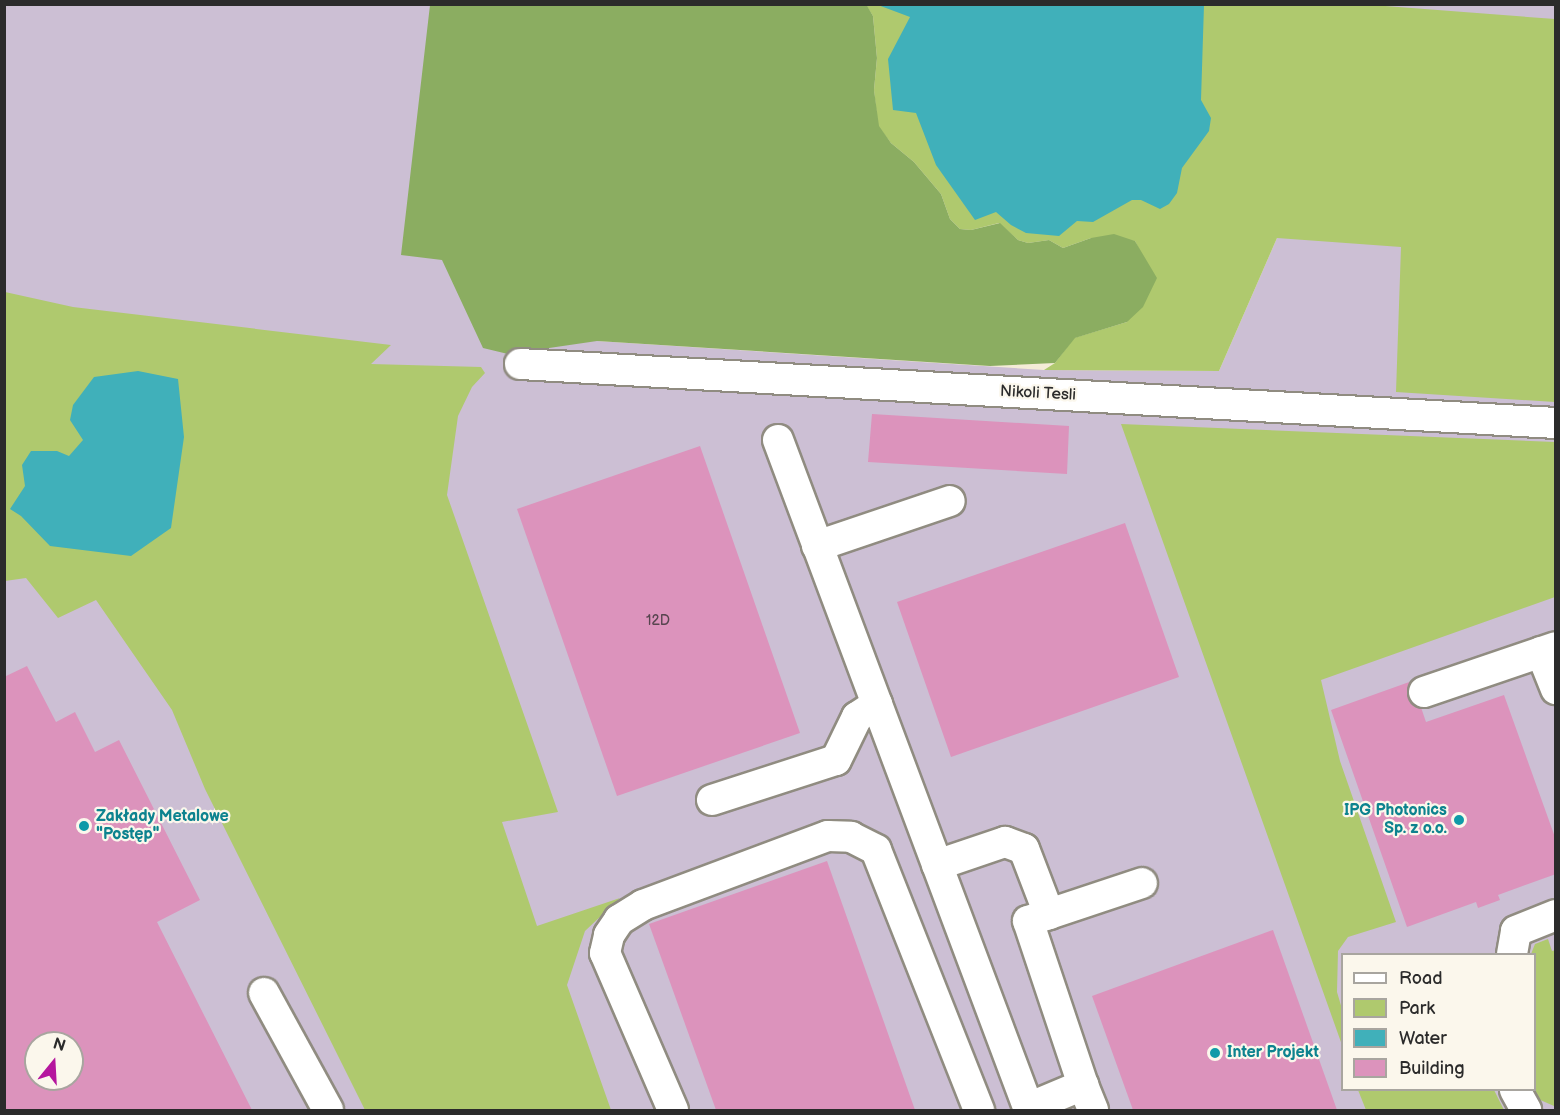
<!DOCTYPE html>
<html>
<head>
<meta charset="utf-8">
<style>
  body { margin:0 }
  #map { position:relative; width:1560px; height:1115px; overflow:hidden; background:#f4ecd7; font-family:"Balsamiq Sans",sans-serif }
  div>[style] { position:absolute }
  .industrial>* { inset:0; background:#ccbfd4 }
  .green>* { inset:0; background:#afc96e }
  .forest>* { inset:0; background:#8bad61 }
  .water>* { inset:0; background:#40b0ba }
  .building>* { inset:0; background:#dc93bc }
  .roads { filter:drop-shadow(2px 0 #908c81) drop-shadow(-2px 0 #908c81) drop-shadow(0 2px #908c81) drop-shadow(0 -2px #908c81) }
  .minor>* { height:30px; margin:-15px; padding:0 15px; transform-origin:15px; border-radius:15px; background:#fff }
  .dots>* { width:16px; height:16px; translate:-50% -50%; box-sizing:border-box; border:3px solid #fbf7ec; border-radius:50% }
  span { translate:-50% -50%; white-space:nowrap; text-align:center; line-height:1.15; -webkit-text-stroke:4.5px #fbf7ec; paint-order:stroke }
  .number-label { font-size:14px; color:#57454f }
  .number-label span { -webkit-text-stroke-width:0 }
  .street-label { font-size:16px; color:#2b2b2b }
  .culture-label { font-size:16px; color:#0d838f; font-weight:700 }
  .right { translate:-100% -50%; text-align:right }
  .left { translate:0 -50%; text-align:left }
  .frame { position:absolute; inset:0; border:6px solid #2b2b2b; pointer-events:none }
  .legend { position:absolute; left:1341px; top:953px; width:195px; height:138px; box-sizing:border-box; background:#fbf7ec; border:2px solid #a8a59f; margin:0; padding:8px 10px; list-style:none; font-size:18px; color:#2b2b2b }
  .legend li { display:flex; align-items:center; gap:12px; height:30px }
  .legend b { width:30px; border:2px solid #a8a59f }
  .north { position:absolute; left:24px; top:1031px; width:60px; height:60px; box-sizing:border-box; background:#fbf7ec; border:2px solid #a8a59f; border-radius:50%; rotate:18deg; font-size:16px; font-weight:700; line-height:24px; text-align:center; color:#2b2b2b }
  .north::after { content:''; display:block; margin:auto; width:21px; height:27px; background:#b5179e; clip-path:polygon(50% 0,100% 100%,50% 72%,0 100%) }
</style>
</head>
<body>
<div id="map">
  <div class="industrial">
    <i style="clip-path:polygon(evenodd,5px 5px,688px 5px,597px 341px,1044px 370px,1219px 371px,1277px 238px,1334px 5px,1555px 5px,1555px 1110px,5px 1110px,5px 5px,1342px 954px,1534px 954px,1534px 1090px,1342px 1090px,1342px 954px,5px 5px,36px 1043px,72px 1043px,72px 1079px,36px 1079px,36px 1043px)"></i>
  </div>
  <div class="green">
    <i style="clip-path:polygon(1359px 4px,1555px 19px,1555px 402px,1396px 392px,1401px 247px,1277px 238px,1219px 371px,1044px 370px,1055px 363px,1074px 338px,1127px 322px,1143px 257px,1135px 241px,1091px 238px,1063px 248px,1049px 240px,1028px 243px,1018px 240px,999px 223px,971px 230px,960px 229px,950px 219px,941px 194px,914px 162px,891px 143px,878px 126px,874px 90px,877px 58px,873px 16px,866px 5px)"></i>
    <i style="clip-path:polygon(5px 292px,73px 307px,391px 345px,371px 364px,481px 367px,485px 373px,472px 387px,458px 416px,447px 495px,558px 812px,502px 822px,537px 926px,620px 898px,585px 931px,567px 985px,611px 1110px,365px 1110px,205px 789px,172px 710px,96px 600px,58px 618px,26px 578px,5px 581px)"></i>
    <i style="clip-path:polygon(1121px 424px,1555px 442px,1555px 597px,1321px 680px,1340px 761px,1396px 922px,1348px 937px,1338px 951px,1337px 992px,1342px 1009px,1342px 1045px)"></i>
    <i style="clip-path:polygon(1548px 939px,1552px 951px,1556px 950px,1554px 1106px,1538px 1099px,1532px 1090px,1534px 1090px,1534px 954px,1531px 954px,1535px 944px)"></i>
    <i style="clip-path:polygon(1358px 1090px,1494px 1090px,1504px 1110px,1366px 1110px)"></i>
  </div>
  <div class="forest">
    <i style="clip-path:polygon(866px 4px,873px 16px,877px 58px,874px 90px,879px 126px,891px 143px,914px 162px,941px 194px,950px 219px,960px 229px,971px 230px,1000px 223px,1018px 240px,1028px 243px,1049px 240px,1063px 248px,1091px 238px,1114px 234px,1135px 241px,1157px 278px,1143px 307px,1127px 322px,1075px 338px,1055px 363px,990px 366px,597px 341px,508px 354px,483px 348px,442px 260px,401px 255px,430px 5px)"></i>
  </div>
  <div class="water">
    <i style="clip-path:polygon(878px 5px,1204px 5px,1201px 100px,1211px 118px,1209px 131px,1182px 168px,1177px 193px,1169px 204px,1160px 209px,1141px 200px,1132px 200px,1093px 222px,1077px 221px,1059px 236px,1026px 233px,1011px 225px,996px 212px,975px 220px,936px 165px,916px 113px,893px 110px,888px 59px,910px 17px)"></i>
    <i style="clip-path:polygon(138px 371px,178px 379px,184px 437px,171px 528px,131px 556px,50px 546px,21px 516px,10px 509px,25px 486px,22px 465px,31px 451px,57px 451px,69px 456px,83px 440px,70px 420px,73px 405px,94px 377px)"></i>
  </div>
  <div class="building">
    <i style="clip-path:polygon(872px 414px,1069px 426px,1067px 474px,868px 462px)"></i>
    <i style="clip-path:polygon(700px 446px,800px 733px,617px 796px,517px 509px)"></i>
    <i style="clip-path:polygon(1125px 523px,1179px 677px,951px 757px,897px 602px)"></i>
    <i style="clip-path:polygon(evenodd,27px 666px,56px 722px,75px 712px,95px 752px,119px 740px,200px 900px,157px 922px,252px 1110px,4px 1110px,4px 677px,27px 666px,36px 1043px,72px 1043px,72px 1079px,36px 1079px,36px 1043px)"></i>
    <i style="clip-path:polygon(1412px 681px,1426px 722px,1504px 695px,1556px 840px,1556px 874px,1498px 895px,1500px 900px,1478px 908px,1476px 902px,1407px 927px,1331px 710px)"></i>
    <i style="clip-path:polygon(827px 861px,915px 1110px,716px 1110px,649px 924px)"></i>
    <i style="clip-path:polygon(1273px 930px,1337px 1110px,1133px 1110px,1092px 996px)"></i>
  </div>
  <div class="roads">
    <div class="minor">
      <i style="left:520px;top:364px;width:1038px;rotate:3.26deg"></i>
      <i style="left:778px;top:440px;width:715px;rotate:69.46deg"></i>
      <i style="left:817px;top:546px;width:140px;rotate:-18.7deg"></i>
      <i style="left:1541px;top:652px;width:40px;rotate:68deg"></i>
      <i style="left:1424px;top:692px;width:139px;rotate:-18.8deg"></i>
      <i style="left:712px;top:800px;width:130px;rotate:-17.9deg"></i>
      <i style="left:836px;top:760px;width:48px;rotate:-64deg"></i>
      <i style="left:857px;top:717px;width:24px;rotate:-33deg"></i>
      <i style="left:937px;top:865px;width:72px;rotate:-18.7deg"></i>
      <i style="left:1005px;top:842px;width:20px;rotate:20deg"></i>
      <i style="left:1024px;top:849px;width:70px;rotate:69deg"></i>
      <i style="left:1512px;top:954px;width:23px;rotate:-80deg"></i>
      <i style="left:1516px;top:931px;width:43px;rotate:-21.8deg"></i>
      <i style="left:264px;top:993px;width:133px;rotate:61.3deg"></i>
      <i style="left:1083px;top:1085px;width:173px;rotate:-108.5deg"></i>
      <i style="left:1028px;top:921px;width:120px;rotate:-18.4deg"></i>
      <i style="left:1515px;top:1090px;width:23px;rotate:61deg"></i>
      <i style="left:1028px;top:1108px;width:60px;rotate:-22.7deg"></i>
      <i style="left:1083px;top:1085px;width:27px;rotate:68deg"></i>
      <i style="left:673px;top:1110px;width:171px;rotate:-113.4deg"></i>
      <i style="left:605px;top:953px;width:18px;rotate:-77deg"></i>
      <i style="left:609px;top:935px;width:18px;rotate:-56deg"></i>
      <i style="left:619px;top:920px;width:28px;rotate:-32deg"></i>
      <i style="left:643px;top:905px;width:197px;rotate:-20.5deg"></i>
      <i style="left:828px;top:836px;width:23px;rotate:2deg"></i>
      <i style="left:851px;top:837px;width:28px;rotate:27deg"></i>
      <i style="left:876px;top:850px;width:280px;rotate:68.4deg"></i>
    </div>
  </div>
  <div class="dots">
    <i style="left:1459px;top:820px;background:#0f9aa8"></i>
    <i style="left:84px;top:826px;background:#0f9aa8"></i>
    <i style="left:1215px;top:1053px;background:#0f9aa8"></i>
  </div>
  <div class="number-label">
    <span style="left:658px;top:621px">12D</span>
  </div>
  <div class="street-label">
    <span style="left:1038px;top:394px;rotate:3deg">Nikoli Tesli</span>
  </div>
  <div class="culture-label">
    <span class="right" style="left:1447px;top:820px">IPG Photonics<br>Sp. z o.o.</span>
    <span class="left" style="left:96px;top:826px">Zakłady Metalowe<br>"Postęp"</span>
    <span class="left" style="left:1227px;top:1053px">Inter Projekt</span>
  </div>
  <div class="frame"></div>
  <ul class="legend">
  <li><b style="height:8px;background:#fff"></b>Road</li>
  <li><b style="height:16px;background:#afc96e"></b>Park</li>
  <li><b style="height:16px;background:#40b0ba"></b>Water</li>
  <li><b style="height:16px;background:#dc93bc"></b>Building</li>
  </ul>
  <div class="north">N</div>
</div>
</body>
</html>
